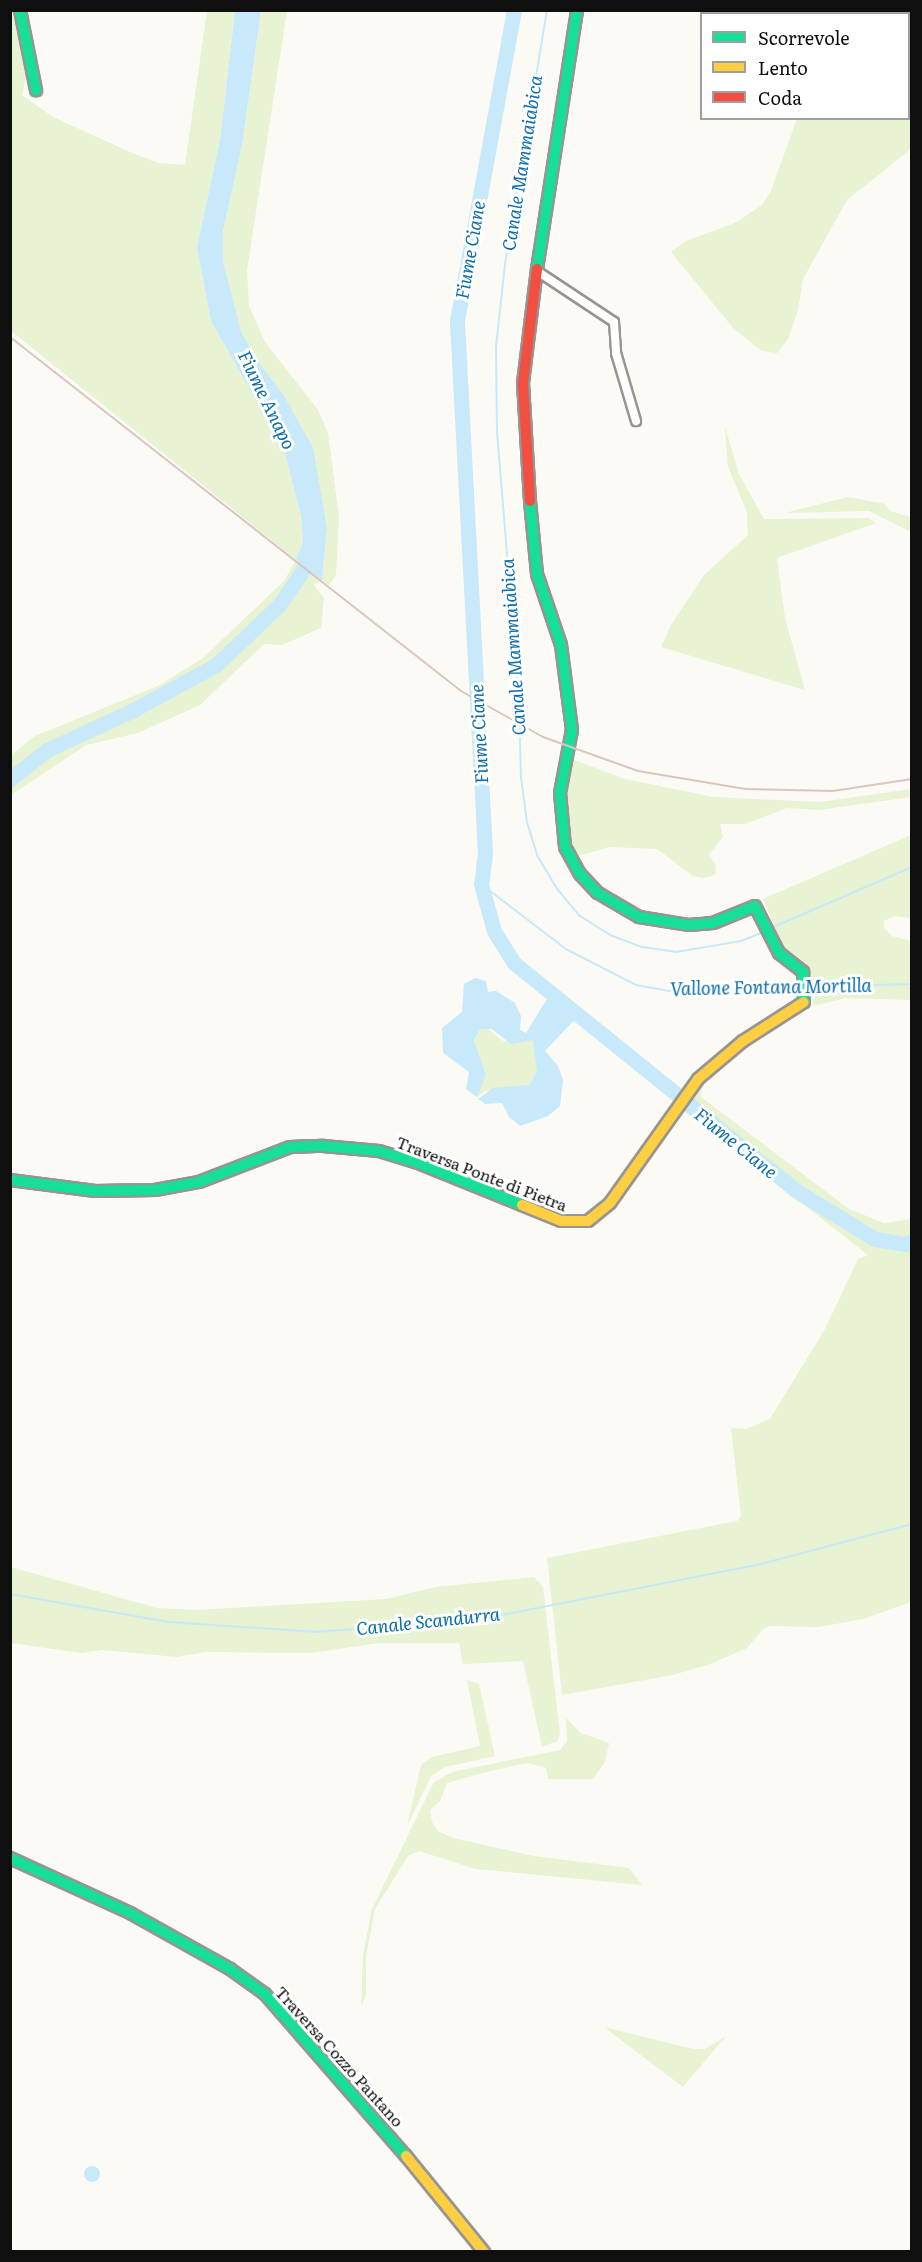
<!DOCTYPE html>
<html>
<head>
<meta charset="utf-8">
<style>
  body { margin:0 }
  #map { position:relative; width:922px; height:2262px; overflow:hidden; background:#fcfaf4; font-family:Literata,serif }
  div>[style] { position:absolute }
  .green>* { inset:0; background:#e7f3d2 }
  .water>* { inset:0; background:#c7e9f9 }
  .round { border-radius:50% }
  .stream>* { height:2px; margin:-1px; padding:0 1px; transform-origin:1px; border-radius:1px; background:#c7e9f9 }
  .river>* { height:15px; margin:-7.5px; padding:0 7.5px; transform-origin:7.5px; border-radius:7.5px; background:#c7e9f9 }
  .roads { filter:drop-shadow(2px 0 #969592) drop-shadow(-2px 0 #969592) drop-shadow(0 2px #969592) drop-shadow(0 -2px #969592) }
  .street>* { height:8px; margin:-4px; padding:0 4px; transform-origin:4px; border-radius:4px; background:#fffefd }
  .fast>* { height:10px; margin:-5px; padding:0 5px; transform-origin:5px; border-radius:5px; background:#16e098 }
  .slow>* { height:10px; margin:-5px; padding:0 5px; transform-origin:5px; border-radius:5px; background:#ffcf43 }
  .jam>* { height:10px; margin:-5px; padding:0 5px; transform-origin:5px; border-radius:5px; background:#f24e42 }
  .rail>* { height:2px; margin:-1px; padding:0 1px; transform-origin:1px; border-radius:1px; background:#dac4c4 }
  span { translate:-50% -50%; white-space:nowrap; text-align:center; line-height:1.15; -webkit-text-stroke:6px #fff; paint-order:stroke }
  .street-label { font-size:16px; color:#0f0f0f }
  .water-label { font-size:18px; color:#0c6dac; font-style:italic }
  .frame { position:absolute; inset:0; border:12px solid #0f0f0f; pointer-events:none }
  .legend { position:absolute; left:700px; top:12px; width:210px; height:108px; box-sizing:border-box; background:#fff; border:2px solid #9f9f9f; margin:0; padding:8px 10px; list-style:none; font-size:18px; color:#0f0f0f }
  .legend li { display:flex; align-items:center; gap:12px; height:30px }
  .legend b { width:30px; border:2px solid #9f9f9f }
</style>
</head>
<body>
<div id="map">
  <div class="green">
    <i style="clip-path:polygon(11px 11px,16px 11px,28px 69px,22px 95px,53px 117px,130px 152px,159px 163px,185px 165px,207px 11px,235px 11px,220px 140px,197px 247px,211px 321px,284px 449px,301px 516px,303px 541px,296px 560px,322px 579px,327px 528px,283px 394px,257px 360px,241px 331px,223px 261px,223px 231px,242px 145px,261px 11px,287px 11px,247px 270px,249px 306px,265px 342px,318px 410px,328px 433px,339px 517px,336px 575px,329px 585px,322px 580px,314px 585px,324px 598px,321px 628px,282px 645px,264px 644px,200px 705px,138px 733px,86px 745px,11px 795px,11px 755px,35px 736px,158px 686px,203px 658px,284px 581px,296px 560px,11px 331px)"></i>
    <i style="clip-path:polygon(720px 11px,911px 11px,911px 149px,847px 200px,803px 279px,798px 310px,788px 339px,777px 353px,762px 351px,734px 329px,671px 252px,688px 240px,735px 223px,762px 205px,770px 193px,797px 119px,908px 118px,908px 14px,719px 13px)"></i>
    <i style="clip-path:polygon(725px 427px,739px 474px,764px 519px,868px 518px,876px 523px,777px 558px,785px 618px,805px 690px,661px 647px,671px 625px,704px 575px,748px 535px,747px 512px,728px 467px)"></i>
    <i style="clip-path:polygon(848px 497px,885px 504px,890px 511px,911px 517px,911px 532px,869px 511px,785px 513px)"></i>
    <i style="clip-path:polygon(571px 759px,625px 779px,713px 797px,820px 802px,911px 789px,911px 797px,819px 810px,787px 808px,745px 824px,720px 824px,723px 837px,709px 855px,716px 865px,715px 875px,703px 878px,693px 876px,657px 849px,610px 847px,578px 856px,567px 833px,565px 817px)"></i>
    <i style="clip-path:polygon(911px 835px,911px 918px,894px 916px,884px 921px,884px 928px,892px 936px,911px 941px,911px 1000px,845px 998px,814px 1006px,809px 967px,783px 948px,763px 899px)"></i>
    <i style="clip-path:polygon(486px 1027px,503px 1041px,533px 1040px,537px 1045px,537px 1072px,529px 1085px,485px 1091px,477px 1097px,486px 1075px,474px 1040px,480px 1029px)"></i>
    <i style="clip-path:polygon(703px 1084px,701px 1097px,849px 1209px,884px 1223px,911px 1219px,911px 1602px,863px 1619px,819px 1627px,771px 1626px,763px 1629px,747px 1648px,708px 1665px,672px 1675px,562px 1695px,547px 1558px,737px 1521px,741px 1516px,731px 1428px,746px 1429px,770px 1419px,825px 1329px,858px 1259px,868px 1255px,680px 1108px)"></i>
    <i style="clip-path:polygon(11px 1567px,157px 1608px,198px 1610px,386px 1599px,435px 1587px,534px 1577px,543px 1587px,560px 1734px,557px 1741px,542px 1747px,523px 1661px,463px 1664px,459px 1643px,379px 1643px,311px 1653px,205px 1652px,177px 1657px,102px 1650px,81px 1653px,11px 1643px)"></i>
    <i style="clip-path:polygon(467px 1680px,479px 1684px,495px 1756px,445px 1767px,431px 1776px,407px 1826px,421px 1765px,432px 1757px,480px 1746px)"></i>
    <i style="clip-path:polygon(566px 1718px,581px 1733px,609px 1743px,605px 1762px,593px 1779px,548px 1779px,546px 1768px,527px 1763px,490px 1771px,447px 1783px,440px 1801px,430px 1810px,432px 1822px,438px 1831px,453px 1838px,534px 1856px,629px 1868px,642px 1885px,476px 1869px,419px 1851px,408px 1856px,375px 1909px,366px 1956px,366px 1996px,361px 2006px,363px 1955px,372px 1909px,434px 1782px,452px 1772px,560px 1750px,567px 1741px)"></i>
    <i style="clip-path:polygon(604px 2027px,693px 2049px,705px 2049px,726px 2036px,683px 2087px)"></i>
  </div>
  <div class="water">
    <i style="clip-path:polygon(235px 11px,261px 11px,242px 145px,223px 231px,223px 261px,241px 331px,257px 360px,283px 394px,313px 448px,327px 528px,322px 580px,296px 560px,303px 541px,301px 516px,284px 449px,211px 321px,197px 247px,220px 140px)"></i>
    <i style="clip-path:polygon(475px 978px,486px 981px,488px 992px,496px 991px,515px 1003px,521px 1016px,520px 1030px,526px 1033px,552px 991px,580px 1014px,545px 1051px,558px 1066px,563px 1080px,560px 1106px,548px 1116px,520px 1126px,509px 1117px,502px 1103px,485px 1104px,478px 1099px,493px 1088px,529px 1085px,537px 1072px,533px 1040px,511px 1044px,492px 1029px,480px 1029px,474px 1040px,486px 1075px,477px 1097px,466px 1089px,469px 1072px,443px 1053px,442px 1028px,462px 1012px,464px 984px)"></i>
    <i class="round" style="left:84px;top:2166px;width:16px;height:16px"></i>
  </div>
  <div class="stream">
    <i style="left:547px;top:10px;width:258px;rotate:99.4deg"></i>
    <i style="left:505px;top:265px;width:82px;rotate:96.3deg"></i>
    <i style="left:496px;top:347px;width:85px;rotate:89.3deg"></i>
    <i style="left:497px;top:432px;width:271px;rotate:85.3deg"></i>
    <i style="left:519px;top:702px;width:75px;rotate:88.5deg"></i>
    <i style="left:521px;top:777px;width:45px;rotate:82.4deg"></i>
    <i style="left:527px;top:822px;width:37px;rotate:73deg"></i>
    <i style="left:538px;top:857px;width:39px;rotate:59deg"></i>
    <i style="left:558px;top:890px;width:34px;rotate:50deg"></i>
    <i style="left:580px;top:916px;width:36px;rotate:32deg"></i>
    <i style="left:610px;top:935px;width:34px;rotate:21deg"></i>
    <i style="left:642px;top:947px;width:34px;rotate:8deg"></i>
    <i style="left:676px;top:952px;width:66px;rotate:-9.6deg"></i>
    <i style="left:741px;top:941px;width:24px;rotate:-22deg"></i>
    <i style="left:481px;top:884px;width:107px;rotate:37.4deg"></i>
    <i style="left:566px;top:949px;width:79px;rotate:27.2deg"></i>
    <i style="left:636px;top:985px;width:34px;rotate:10deg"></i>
    <i style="left:669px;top:991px;width:132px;rotate:-1.7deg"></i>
    <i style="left:771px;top:928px;width:154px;rotate:-23.4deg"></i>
    <i style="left:806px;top:987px;width:106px;rotate:-1.6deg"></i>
    <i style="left:10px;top:1594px;width:161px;rotate:10deg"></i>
    <i style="left:169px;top:1622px;width:145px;rotate:3.9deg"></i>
    <i style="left:314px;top:1632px;width:157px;rotate:-4deg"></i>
    <i style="left:471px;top:1621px;width:291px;rotate:-11.1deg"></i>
    <i style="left:757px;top:1565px;width:160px;rotate:-14.8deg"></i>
  </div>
  <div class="river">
    <i style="left:514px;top:10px;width:317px;rotate:100.4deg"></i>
    <i style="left:457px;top:322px;width:532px;rotate:86.98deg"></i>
    <i style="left:485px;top:853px;width:31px;rotate:97deg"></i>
    <i style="left:481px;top:884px;width:49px;rotate:74.5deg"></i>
    <i style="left:494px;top:931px;width:38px;rotate:58deg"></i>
    <i style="left:514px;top:963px;width:361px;rotate:38.9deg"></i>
    <i style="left:795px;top:1190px;width:94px;rotate:31.5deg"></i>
    <i style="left:875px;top:1239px;width:31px;rotate:9deg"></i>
    <i style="left:906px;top:1244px;width:7px;rotate:-27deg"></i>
    <i style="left:10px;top:779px;width:47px;rotate:-38.1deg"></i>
    <i style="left:47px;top:750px;width:95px;rotate:-24.9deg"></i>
    <i style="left:133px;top:710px;width:94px;rotate:-28.5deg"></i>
    <i style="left:216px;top:665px;width:87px;rotate:-43.6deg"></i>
    <i style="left:279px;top:605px;width:55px;rotate:-55.4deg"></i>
    <i style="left:310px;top:560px;width:13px;rotate:-86deg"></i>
  </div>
  <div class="roads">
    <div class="street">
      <i style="left:537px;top:271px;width:92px;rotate:33.5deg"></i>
      <i style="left:614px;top:322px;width:31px;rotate:86deg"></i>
      <i style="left:616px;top:353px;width:71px;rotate:73.6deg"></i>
    </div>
    <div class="fast">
      <i style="left:20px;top:10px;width:82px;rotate:78.7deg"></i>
      <i style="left:537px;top:269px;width:262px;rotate:-81.2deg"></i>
      <i style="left:530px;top:501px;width:73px;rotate:84.5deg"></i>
      <i style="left:537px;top:574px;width:75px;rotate:71.3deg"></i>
      <i style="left:561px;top:645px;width:86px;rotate:82.6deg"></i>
      <i style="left:572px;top:730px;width:64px;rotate:100.8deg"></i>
      <i style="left:560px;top:793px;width:54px;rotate:84.7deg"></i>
      <i style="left:565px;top:847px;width:31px;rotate:61deg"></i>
      <i style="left:580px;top:874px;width:26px;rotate:47deg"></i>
      <i style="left:598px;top:893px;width:48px;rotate:30.3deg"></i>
      <i style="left:639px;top:917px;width:51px;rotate:9.1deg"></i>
      <i style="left:689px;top:925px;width:24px;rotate:-5deg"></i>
      <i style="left:713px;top:923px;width:45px;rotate:-22deg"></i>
      <i style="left:755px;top:906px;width:53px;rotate:62.9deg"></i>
      <i style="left:779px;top:953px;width:31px;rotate:38deg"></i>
      <i style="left:803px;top:972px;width:30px;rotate:88deg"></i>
      <i style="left:10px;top:1180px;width:86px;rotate:7.4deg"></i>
      <i style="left:95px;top:1191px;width:60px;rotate:-1deg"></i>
      <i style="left:155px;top:1190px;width:45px;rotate:-10.3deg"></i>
      <i style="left:199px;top:1182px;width:97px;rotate:-21deg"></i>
      <i style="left:290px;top:1147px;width:33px;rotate:-2deg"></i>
      <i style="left:323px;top:1146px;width:56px;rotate:5.1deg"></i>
      <i style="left:379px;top:1151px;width:39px;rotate:17deg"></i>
      <i style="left:416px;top:1162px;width:114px;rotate:22.1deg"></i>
      <i style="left:10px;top:1858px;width:132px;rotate:24.6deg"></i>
      <i style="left:130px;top:1913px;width:115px;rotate:29.2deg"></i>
      <i style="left:230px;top:1969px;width:43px;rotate:35.5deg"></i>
      <i style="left:265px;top:1994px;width:215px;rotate:49deg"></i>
    </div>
    <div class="slow">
      <i style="left:522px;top:1205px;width:42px;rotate:22.3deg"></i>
      <i style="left:561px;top:1221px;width:27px"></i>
      <i style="left:588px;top:1221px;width:28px;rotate:-39deg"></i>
      <i style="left:610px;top:1203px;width:152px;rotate:-54.6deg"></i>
      <i style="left:698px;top:1079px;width:59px;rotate:-40.2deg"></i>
      <i style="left:743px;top:1041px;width:72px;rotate:-32.6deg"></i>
      <i style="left:406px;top:2156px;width:124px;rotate:50.9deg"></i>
    </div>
    <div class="jam">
      <i style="left:530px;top:501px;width:118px;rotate:-93.4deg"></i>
      <i style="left:523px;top:383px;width:115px;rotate:-83deg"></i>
    </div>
  </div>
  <div class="rail">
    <i style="left:10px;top:337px;width:573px;rotate:38.13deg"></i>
    <i style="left:461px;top:691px;width:94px;rotate:29.3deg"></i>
    <i style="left:543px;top:737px;width:101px;rotate:19.7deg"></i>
    <i style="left:638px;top:771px;width:109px;rotate:9.5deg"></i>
    <i style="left:745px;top:789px;width:88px;rotate:1.3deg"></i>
    <i style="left:833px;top:791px;width:80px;rotate:-8.6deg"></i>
  </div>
  <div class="street-label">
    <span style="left:482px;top:1173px;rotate:21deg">Traversa Ponte di Pietra</span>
    <span style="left:340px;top:2056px;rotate:48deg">Traversa Cozzo Pantano</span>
  </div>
  <div class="water-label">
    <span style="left:522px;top:163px;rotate:-81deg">Canale Mammaiabica</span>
    <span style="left:470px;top:250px;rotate:-80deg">Fiume Ciane</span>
    <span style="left:267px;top:400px;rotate:64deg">Fiume Anapo</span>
    <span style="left:513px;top:647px;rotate:-94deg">Canale Mammaiabica</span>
    <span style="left:479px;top:734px;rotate:-93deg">Fiume Ciane</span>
    <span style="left:771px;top:987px;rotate:-1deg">Vallone Fontana Mortilla</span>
    <span style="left:736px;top:1143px;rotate:39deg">Fiume Ciane</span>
    <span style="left:428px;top:1621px;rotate:-6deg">Canale Scandurra</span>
  </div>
  <div class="frame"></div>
  <ul class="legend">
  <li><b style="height:8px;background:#16e098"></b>Scorrevole</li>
  <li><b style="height:8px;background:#ffcf43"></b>Lento</li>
  <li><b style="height:8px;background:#f24e42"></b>Coda</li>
  </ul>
</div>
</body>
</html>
